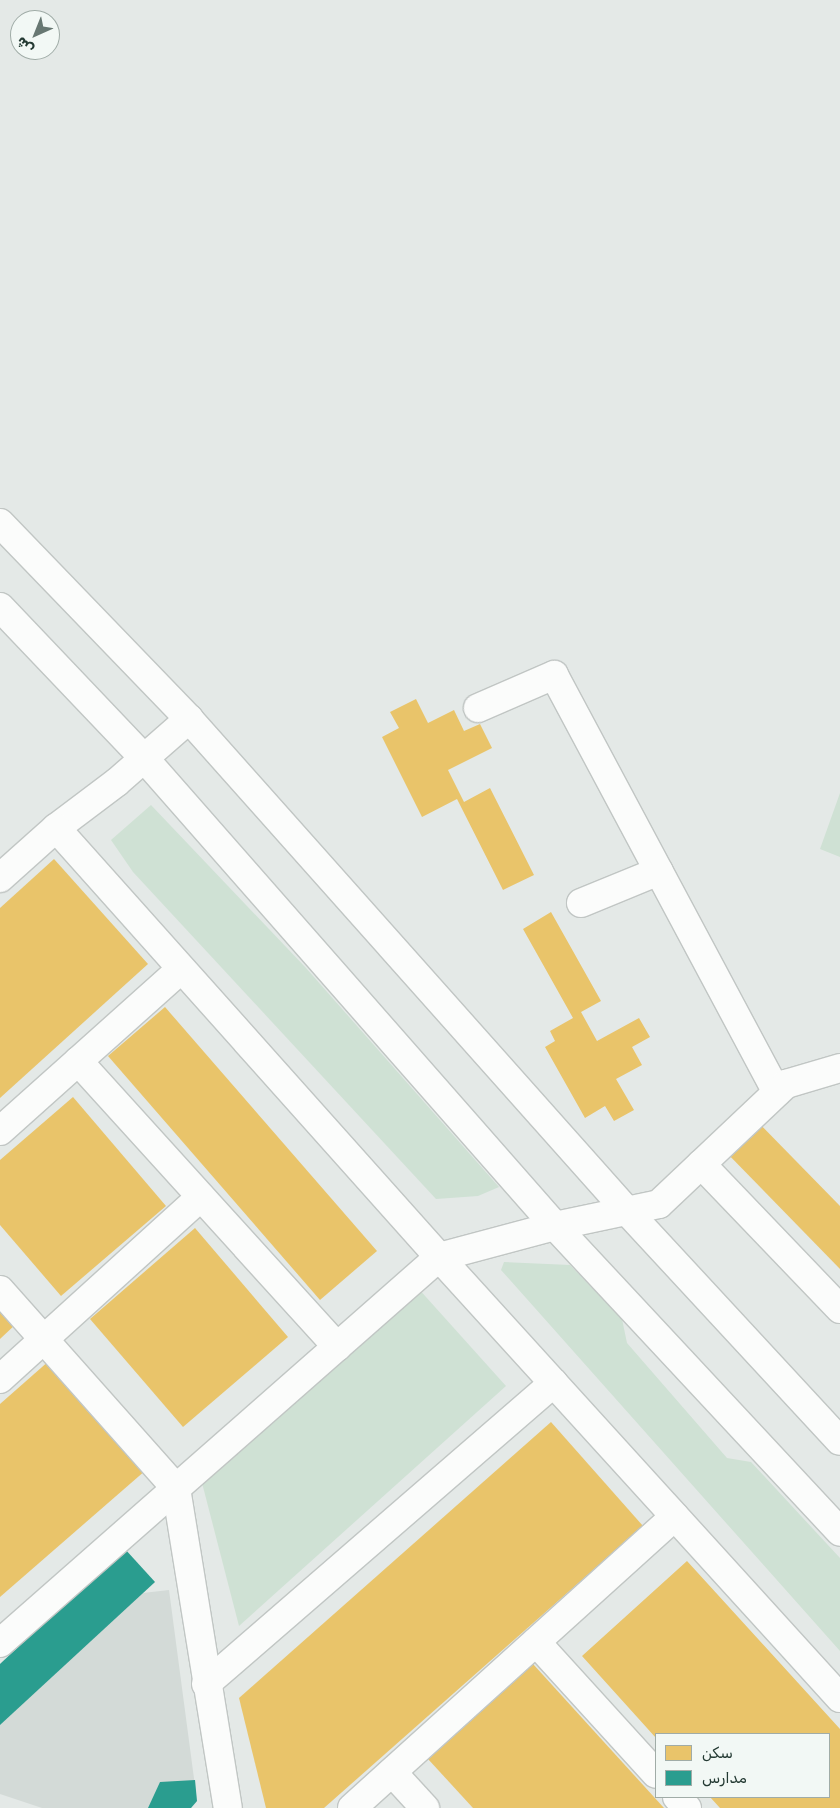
<!DOCTYPE html>
<html>
<head>
<meta charset="utf-8">
<style>
  body { margin:0 }
  #map { position:relative; width:840px; height:1808px; overflow:hidden; background:#e4e9e7; font-family:Rubik,Cairo,sans-serif }
  div>[style] { position:absolute }
  .built>* { inset:0; background:#d3dad7 }
  .green>* { inset:0; background:#cfe1d4 }
  .homes>* { inset:0; background:#e9c46a }
  .schools>* { inset:0; background:#2a9d8f }
  .roads { filter:drop-shadow(1px 0 #c1c6c4) drop-shadow(-1px 0 #c1c6c4) drop-shadow(0 1px #c1c6c4) drop-shadow(0 -1px #c1c6c4) }
  .minor>* { height:28px; margin:-14px; padding:0 14px; transform-origin:14px; border-radius:14px; background:#fbfcfb }
  span { translate:-50% -50%; white-space:nowrap; text-align:center; line-height:1.15; -webkit-text-stroke:5px #f2f8f5; paint-order:stroke }
  .legend { position:absolute; left:655px; top:1733px; width:175px; height:65px; box-sizing:border-box; background:#f2f8f5; border:1px solid #a0aca7; margin:0; padding:6px 9px; list-style:none; font-size:15px; color:#243a33 }
  .legend li { display:flex; align-items:center; gap:10px; height:25px }
  .legend b { width:25px; border:1px solid #a0aca7 }
  .north { position:absolute; left:10px; top:10px; width:50px; height:50px; box-sizing:border-box; background:#f2f8f5; border:1px solid #a0aca7; border-radius:50%; rotate:224deg; font-size:14px; font-weight:700; line-height:20px; text-align:center; color:#243a33 }
  .north::after { content:''; display:block; margin:auto; width:18px; height:22px; background:#677772; clip-path:polygon(50% 0,100% 100%,50% 72%,0 100%) }
</style>
</head>
<body>
<div id="map">
  <div class="built">
    <i style="clip-path:polygon(124px 1548px,155px 1582px,143px 1593px,169px 1590px,197px 1801px,191px 1808px,42px 1808px,0 1794px,0 1664px)"></i>
  </div>
  <div class="green">
    <i style="clip-path:polygon(840px 793px,840px 857px,820px 849px)"></i>
    <i style="clip-path:polygon(151px 805px,306px 968px,499px 1187px,478px 1196px,436px 1199px,133px 872px,111px 840px)"></i>
    <i style="clip-path:polygon(504px 1262px,570px 1265px,622px 1319px,627px 1343px,727px 1458px,751px 1462px,840px 1558px,840px 1651px,501px 1270px)"></i>
    <i style="clip-path:polygon(417px 1287px,506px 1386px,239px 1626px,201px 1479px)"></i>
  </div>
  <div class="homes">
    <i style="clip-path:polygon(416px 699px,428px 723px,454px 710px,464px 731px,480px 724px,492px 748px,448px 770px,464px 802px,490px 788px,534px 875px,503px 890px,457px 799px,422px 817px,382px 737px,399px 728px,390px 712px)"></i>
    <i style="clip-path:polygon(54px 859px,148px 964px,0 1098px,0 908px)"></i>
    <i style="clip-path:polygon(551px 912px,601px 1001px,581px 1012px,597px 1041px,639px 1018px,650px 1037px,632px 1047px,642px 1065px,616px 1079px,634px 1110px,614px 1121px,605px 1106px,585px 1118px,545px 1047px,555px 1041px,550px 1031px,573px 1018px,523px 929px)"></i>
    <i style="clip-path:polygon(165px 1007px,377px 1251px,320px 1300px,108px 1056px)"></i>
    <i style="clip-path:polygon(73px 1097px,166px 1206px,61px 1296px,0 1225px,0 1160px)"></i>
    <i style="clip-path:polygon(752px 1116px,840px 1206px,840px 1269px,721px 1147px)"></i>
    <i style="clip-path:polygon(195px 1228px,288px 1337px,183px 1427px,90px 1319px)"></i>
    <i style="clip-path:polygon(0 1304px,17px 1323px,0 1339px)"></i>
    <i style="clip-path:polygon(50px 1360px,146px 1470px,0 1597px,0 1404px)"></i>
    <i style="clip-path:polygon(551px 1422px,643px 1526px,324px 1808px,266px 1808px,239px 1698px)"></i>
    <i style="clip-path:polygon(687px 1561px,840px 1729px,840px 1808px,720px 1808px,710px 1797px,829px 1797px,829px 1734px,656px 1734px,656px 1738px,582px 1656px)"></i>
    <i style="clip-path:polygon(533px 1664px,664px 1808px,473px 1808px,428px 1759px)"></i>
  </div>
  <div class="schools">
    <i style="clip-path:polygon(124px 1548px,155px 1582px,0 1725px,0 1664px)"></i>
    <i style="clip-path:polygon(195px 1780px,197px 1801px,191px 1808px,148px 1808px,160px 1782px)"></i>
  </div>
  <div class="roads">
    <div class="minor">
      <i style="left:0;top:523px;width:272px;rotate:46deg"></i>
      <i style="left:189px;top:719px;width:659px;rotate:48.32deg"></i>
      <i style="left:627px;top:1211px;width:313px;rotate:47.2deg"></i>
      <i style="left:0;top:607px;width:209px;rotate:46.4deg"></i>
      <i style="left:144px;top:758px;width:623px;rotate:48.71deg"></i>
      <i style="left:555px;top:1226px;width:418px;rotate:47deg"></i>
      <i style="left:478px;top:708px;width:83px;rotate:-23.5deg"></i>
      <i style="left:554px;top:675px;width:473px;rotate:61.9deg"></i>
      <i style="left:56px;top:828px;width:76px;rotate:-37deg"></i>
      <i style="left:117px;top:782px;width:96px;rotate:-41.2deg"></i>
      <i style="left:0;top:878px;width:75px;rotate:-41.8deg"></i>
      <i style="left:56px;top:828px;width:575px;rotate:48.24deg"></i>
      <i style="left:439px;top:1257px;width:596px;rotate:47.72deg"></i>
      <i style="left:581px;top:903px;width:84px;rotate:-22.3deg"></i>
      <i style="left:78px;top:1061px;width:386px;rotate:47.8deg"></i>
      <i style="left:0;top:1131px;width:243px;rotate:-41.8deg"></i>
      <i style="left:701px;top:1164px;width:201px;rotate:46.2deg"></i>
      <i style="left:0;top:1290px;width:265px;rotate:48.4deg"></i>
      <i style="left:176px;top:1488px;width:324px;rotate:80.8deg"></i>
      <i style="left:0;top:1379px;width:271px;rotate:-42.2deg"></i>
      <i style="left:536px;top:1642px;width:178px;rotate:47.7deg"></i>
      <i style="left:0;top:1643px;width:585px;rotate:-41.32deg"></i>
      <i style="left:439px;top:1257px;width:120px;rotate:-15deg"></i>
      <i style="left:555px;top:1226px;width:106px;rotate:-11.9deg"></i>
      <i style="left:659px;top:1204px;width:175px;rotate:-43.4deg"></i>
      <i style="left:786px;top:1084px;width:56px;rotate:-16.5deg"></i>
      <i style="left:206px;top:1684px;width:460px;rotate:-40.9deg"></i>
      <i style="left:392px;top:1772px;width:49px;rotate:47.5deg"></i>
      <i style="left:677px;top:1797px;width:15px;rotate:48deg"></i>
      <i style="left:352px;top:1808px;width:435px;rotate:-42.1deg"></i>
    </div>
  </div>
  <ul class="legend">
  <li><b style="height:14px;background:#e9c46a"></b>سكن</li>
  <li><b style="height:14px;background:#2a9d8f"></b>مدارس</li>
  </ul>
  <div class="north">ش</div>
</div>
</body>
</html>
